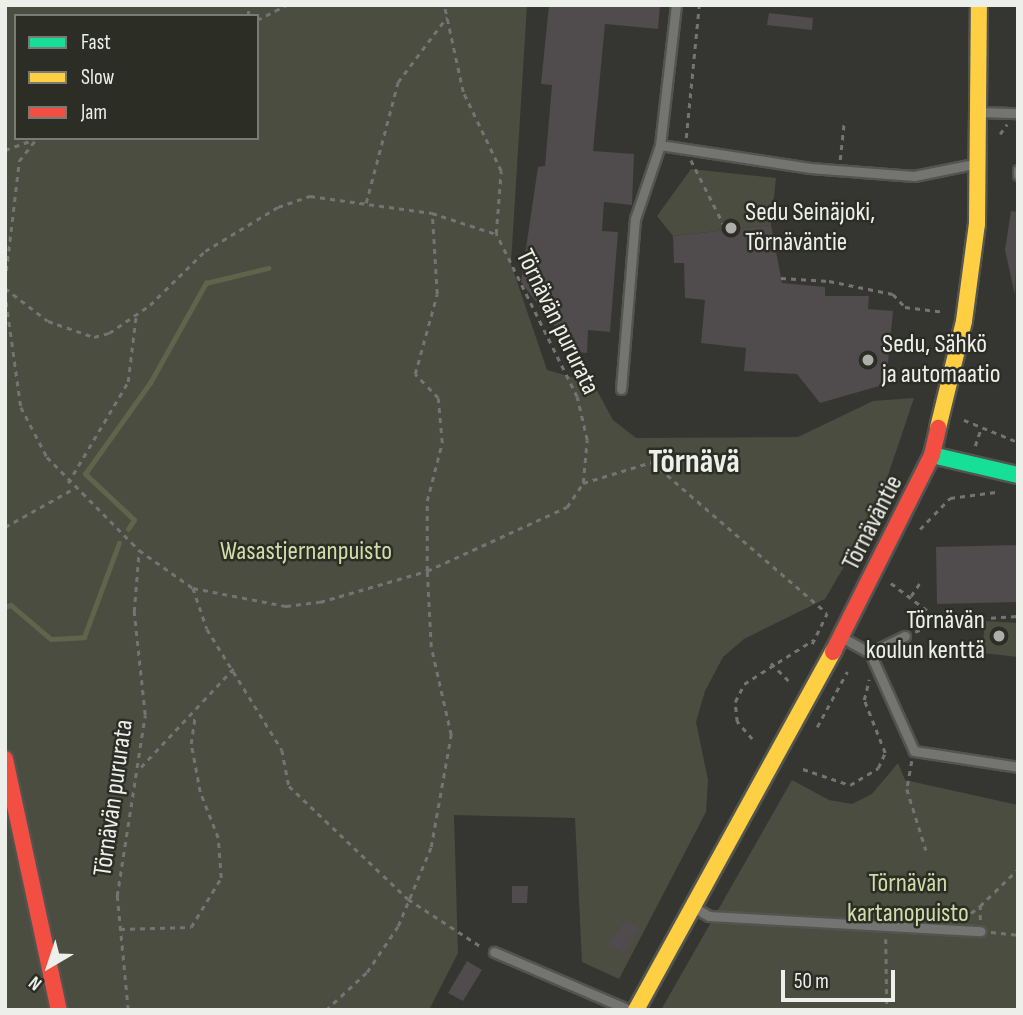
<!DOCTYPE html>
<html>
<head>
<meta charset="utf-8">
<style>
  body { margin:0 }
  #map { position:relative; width:1023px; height:1015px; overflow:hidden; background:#353632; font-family:"Sofia Sans Condensed",sans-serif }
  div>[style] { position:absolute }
  .green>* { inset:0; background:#4a4d40 }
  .stream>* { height:4.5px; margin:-2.25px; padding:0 2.25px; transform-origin:2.25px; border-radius:2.25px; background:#5f644b }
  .building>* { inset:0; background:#504b4c }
  .path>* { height:2.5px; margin-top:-1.25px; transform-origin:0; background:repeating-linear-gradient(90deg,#747472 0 5px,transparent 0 10px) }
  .roads { filter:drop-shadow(2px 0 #535450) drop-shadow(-2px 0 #535450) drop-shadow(0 2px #535450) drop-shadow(0 -2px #535450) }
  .lane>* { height:9px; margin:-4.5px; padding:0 4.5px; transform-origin:4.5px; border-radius:4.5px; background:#747472 }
  .fast>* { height:16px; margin:-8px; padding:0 8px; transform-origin:8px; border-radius:8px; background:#16e098 }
  .slow>* { height:16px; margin:-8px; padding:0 8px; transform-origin:8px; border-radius:8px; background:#ffcf43 }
  .jam>* { height:16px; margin:-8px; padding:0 8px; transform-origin:8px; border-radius:8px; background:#f24e42 }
  .dots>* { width:19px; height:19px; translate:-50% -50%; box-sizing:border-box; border:4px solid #2c2e26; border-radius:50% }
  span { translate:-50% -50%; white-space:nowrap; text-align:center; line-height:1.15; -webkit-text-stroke:5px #2c2e26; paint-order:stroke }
  .poi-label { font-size:26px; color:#edefea }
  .left { translate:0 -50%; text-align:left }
  .right { translate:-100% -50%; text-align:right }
  .street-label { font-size:26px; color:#edefea }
  .park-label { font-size:26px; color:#d1dda9 }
  .district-label { font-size:33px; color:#edefea; font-weight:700 }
  .frame { position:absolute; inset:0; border:7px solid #edefea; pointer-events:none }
  .legend { position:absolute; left:14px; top:14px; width:245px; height:126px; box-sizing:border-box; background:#2c2e26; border:2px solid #797b74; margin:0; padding:9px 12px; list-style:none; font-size:21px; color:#edefea }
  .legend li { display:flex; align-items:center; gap:14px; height:35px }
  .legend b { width:35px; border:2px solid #797b74 }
  .north { position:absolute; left:14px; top:931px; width:70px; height:70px; -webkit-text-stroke:5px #2c2e26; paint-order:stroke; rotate:219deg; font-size:19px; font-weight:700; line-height:28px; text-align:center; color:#edefea }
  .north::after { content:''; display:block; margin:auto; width:24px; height:32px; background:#edefea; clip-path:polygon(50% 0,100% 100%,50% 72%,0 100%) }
  .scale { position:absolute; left:781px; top:970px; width:114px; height:32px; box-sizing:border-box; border:4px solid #edefea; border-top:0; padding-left:9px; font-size:21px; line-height:24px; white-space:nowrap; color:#edefea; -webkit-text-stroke:5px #2c2e26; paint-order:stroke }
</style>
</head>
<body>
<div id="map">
  <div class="green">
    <i style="clip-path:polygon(evenodd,5px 5px,527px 5px,511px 264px,547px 370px,593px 383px,613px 420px,636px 438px,798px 437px,873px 401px,914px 398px,875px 514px,825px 599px,744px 639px,723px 657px,705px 691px,696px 722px,708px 780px,706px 812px,619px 979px,582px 962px,575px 818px,454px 815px,458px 953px,429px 1010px,5px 1010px,5px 5px,16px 16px,257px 16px,257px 138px,16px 138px,16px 16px)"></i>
    <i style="clip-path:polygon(691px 169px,776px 178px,771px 225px,673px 236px,657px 216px)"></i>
    <i style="clip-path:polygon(985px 621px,1018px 623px,1018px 657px,982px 653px)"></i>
    <i style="clip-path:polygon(898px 763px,905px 780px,1018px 805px,1018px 1010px,661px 1010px,792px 780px,829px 800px,852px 804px,872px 794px)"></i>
  </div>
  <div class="stream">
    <i style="left:128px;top:529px;width:11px;rotate:-56deg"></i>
    <i style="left:134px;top:520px;width:67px;rotate:-136.8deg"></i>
    <i style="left:85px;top:474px;width:112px;rotate:-54.5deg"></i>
    <i style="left:150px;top:383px;width:115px;rotate:-60.8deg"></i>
    <i style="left:206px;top:283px;width:64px;rotate:-13.6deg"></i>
    <i style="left:5px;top:607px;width:6px;rotate:-18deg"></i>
    <i style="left:11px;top:605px;width:52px;rotate:40.4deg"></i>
    <i style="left:51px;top:639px;width:33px;rotate:-3deg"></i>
    <i style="left:84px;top:637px;width:100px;rotate:-69.6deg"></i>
  </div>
  <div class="building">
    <i style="clip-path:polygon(549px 5px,660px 5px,658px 29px,605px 24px,593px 151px,634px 154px,632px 205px,604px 202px,602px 231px,618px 232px,610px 332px,588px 330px,587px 353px,575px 352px,521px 282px,538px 167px,545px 166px,552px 85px,541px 84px)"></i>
    <i style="clip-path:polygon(769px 13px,813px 18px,812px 30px,767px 25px)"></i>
    <i style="clip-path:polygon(1011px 211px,1018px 212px,1015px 295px,1005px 250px)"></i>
    <i style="clip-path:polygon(771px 225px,782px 283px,825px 287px,825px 296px,869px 296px,868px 309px,893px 311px,886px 384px,820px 403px,797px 374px,744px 371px,746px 348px,701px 343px,705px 300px,685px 298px,684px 263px,674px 263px,673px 236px)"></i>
    <i style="clip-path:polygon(1018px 545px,1018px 602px,937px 604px,936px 547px)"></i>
    <i style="clip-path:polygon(512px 886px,528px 886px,527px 903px,512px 903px)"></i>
    <i style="clip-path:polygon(626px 920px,639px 928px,624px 954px,607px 945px)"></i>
    <i style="clip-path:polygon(467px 961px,482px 970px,463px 1001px,448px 993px)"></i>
  </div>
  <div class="path">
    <i style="left:248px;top:16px;width:11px;rotate:-85deg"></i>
    <i style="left:257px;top:20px;width:33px;rotate:-27deg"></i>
    <i style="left:1000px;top:134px;width:12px;rotate:-55deg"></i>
    <i style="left:686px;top:138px;width:134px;rotate:-84.4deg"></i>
    <i style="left:5px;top:150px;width:30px;rotate:-20deg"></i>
    <i style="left:691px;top:160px;width:73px;rotate:63.1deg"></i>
    <i style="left:840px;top:160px;width:37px;rotate:-84deg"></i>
    <i style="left:366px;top:203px;width:125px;rotate:-75.2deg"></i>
    <i style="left:398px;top:82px;width:81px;rotate:-53deg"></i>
    <i style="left:781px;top:278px;width:48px;rotate:3.6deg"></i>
    <i style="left:829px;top:281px;width:65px;rotate:11.5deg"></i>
    <i style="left:893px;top:294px;width:18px;rotate:47deg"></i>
    <i style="left:905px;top:307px;width:40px;rotate:7.1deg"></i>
    <i style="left:5px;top:281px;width:121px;rotate:-83.3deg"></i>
    <i style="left:19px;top:161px;width:29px;rotate:-52deg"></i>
    <i style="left:5px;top:288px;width:54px;rotate:37.5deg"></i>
    <i style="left:48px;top:321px;width:49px;rotate:19.2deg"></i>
    <i style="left:94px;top:337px;width:16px;rotate:-15deg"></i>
    <i style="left:109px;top:333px;width:50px;rotate:-34.3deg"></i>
    <i style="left:150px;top:305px;width:77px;rotate:-44.5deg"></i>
    <i style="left:205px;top:251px;width:85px;rotate:-31.1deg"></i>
    <i style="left:278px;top:207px;width:34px;rotate:-19deg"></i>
    <i style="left:310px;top:196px;width:123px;rotate:7.9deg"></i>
    <i style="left:432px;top:213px;width:67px;rotate:18.2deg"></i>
    <i style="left:5px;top:292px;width:116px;rotate:82.1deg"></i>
    <i style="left:21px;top:407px;width:56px;rotate:62.5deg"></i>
    <i style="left:47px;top:457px;width:131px;rotate:45.3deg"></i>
    <i style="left:139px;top:550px;width:66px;rotate:35.1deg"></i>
    <i style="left:193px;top:588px;width:95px;rotate:11deg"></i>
    <i style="left:286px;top:606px;width:34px;rotate:-7deg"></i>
    <i style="left:320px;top:602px;width:111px;rotate:-16.2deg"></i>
    <i style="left:427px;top:571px;width:154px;rotate:-24.6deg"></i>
    <i style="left:567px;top:507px;width:29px;rotate:-56deg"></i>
    <i style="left:583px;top:483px;width:43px;rotate:-84.7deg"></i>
    <i style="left:587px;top:440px;width:44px;rotate:-103.1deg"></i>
    <i style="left:577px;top:397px;width:182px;rotate:-116.4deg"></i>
    <i style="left:496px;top:234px;width:63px;rotate:-85.5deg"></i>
    <i style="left:501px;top:171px;width:88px;rotate:-115.7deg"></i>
    <i style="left:463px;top:92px;width:89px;rotate:-102.3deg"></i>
    <i style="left:964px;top:420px;width:58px;rotate:22.2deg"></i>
    <i style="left:975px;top:446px;width:18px;rotate:-71deg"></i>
    <i style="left:68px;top:483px;width:117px;rotate:-59.3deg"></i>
    <i style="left:128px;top:382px;width:67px;rotate:-83.2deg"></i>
    <i style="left:583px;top:483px;width:72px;rotate:-16.9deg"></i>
    <i style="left:652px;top:462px;width:231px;rotate:40.8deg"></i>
    <i style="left:5px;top:527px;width:78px;rotate:-29.2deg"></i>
    <i style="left:920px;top:529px;width:43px;rotate:-45.9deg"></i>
    <i style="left:950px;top:498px;width:46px;rotate:-7.4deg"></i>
    <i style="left:891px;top:583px;width:63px;rotate:37.2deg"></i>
    <i style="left:941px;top:621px;width:77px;rotate:-3.7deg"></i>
    <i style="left:193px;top:588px;width:43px;rotate:71.1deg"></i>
    <i style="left:207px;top:629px;width:142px;rotate:58.2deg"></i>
    <i style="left:282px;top:750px;width:37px;rotate:79deg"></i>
    <i style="left:289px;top:786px;width:164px;rotate:43.5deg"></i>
    <i style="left:408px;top:899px;width:88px;rotate:33deg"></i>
    <i style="left:911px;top:596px;width:18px;rotate:-56deg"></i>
    <i style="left:915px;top:632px;width:28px;rotate:-23deg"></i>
    <i style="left:812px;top:644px;width:34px;rotate:-64deg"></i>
    <i style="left:771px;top:663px;width:28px;rotate:45deg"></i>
    <i style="left:817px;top:727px;width:63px;rotate:-61.4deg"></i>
    <i style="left:752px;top:739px;width:23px;rotate:-131deg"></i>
    <i style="left:737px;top:722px;width:20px;rotate:-96deg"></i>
    <i style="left:735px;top:702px;width:20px;rotate:-63deg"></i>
    <i style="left:744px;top:684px;width:82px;rotate:-32.5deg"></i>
    <i style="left:912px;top:761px;width:28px;rotate:100deg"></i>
    <i style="left:907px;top:789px;width:64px;rotate:72.7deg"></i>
    <i style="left:141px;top:767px;width:136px;rotate:-46.8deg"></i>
    <i style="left:803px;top:769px;width:50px;rotate:18.8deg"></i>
    <i style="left:850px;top:785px;width:33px;rotate:-31deg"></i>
    <i style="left:878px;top:768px;width:17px;rotate:-65deg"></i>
    <i style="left:885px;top:753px;width:57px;rotate:-111.6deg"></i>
    <i style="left:864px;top:700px;width:21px;rotate:-76deg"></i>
    <i style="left:963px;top:919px;width:21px;rotate:-37deg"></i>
    <i style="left:980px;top:920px;width:14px;rotate:-90deg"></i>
    <i style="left:980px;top:906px;width:53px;rotate:-44.2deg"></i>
    <i style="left:120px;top:929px;width:71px;rotate:-1.6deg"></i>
    <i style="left:191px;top:927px;width:57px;rotate:-58.5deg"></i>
    <i style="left:221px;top:878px;width:40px;rotate:-94.3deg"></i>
    <i style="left:218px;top:838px;width:49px;rotate:-111.4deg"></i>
    <i style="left:200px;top:792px;width:49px;rotate:-100.6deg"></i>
    <i style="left:191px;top:744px;width:28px;rotate:-82deg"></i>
    <i style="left:991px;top:932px;width:27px;rotate:6deg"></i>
    <i style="left:886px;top:939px;width:71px;rotate:89.2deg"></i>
    <i style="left:128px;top:1010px;width:115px;rotate:-95.5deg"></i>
    <i style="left:117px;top:896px;width:183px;rotate:-81.2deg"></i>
    <i style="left:145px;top:715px;width:104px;rotate:-96.1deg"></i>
    <i style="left:134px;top:612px;width:62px;rotate:-85.4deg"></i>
    <i style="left:326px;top:1010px;width:56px;rotate:-42.8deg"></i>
    <i style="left:367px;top:972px;width:55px;rotate:-56deg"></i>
    <i style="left:398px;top:926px;width:86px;rotate:-67.3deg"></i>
    <i style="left:431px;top:847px;width:114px;rotate:-79.9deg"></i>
    <i style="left:451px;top:735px;width:90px;rotate:-102.8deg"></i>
    <i style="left:431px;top:647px;width:76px;rotate:-93deg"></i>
    <i style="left:427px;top:571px;width:70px;rotate:-90deg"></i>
    <i style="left:427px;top:501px;width:60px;rotate:-75.5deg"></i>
    <i style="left:442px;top:443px;width:45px;rotate:-95.1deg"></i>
    <i style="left:438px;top:398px;width:33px;rotate:-134deg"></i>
    <i style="left:415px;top:374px;width:83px;rotate:-74.6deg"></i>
    <i style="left:437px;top:294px;width:81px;rotate:-93.5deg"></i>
  </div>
  <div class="roads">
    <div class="lane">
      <i style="left:676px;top:5px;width:141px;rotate:96.5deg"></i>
      <i style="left:660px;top:145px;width:152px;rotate:8.7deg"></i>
      <i style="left:810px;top:168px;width:104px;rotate:4.4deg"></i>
      <i style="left:914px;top:176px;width:60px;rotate:-11.5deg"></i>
      <i style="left:981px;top:112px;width:37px;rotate:2deg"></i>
      <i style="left:1018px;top:170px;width:5px;rotate:90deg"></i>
      <i style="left:621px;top:389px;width:171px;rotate:-85.3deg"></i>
      <i style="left:635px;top:219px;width:78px;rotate:-71.3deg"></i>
      <i style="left:843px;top:638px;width:31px;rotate:29deg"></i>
      <i style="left:870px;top:653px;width:107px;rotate:65.8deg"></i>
      <i style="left:914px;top:751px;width:105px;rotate:8.7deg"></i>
      <i style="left:870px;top:653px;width:39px;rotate:-26deg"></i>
      <i style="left:695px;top:908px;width:16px;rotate:30deg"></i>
      <i style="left:709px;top:916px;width:272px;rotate:3.2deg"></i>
      <i style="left:494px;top:952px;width:147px;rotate:23.2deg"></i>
    </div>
    <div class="fast">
      <i style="left:932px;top:455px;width:88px;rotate:13.1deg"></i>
    </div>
    <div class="slow">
      <i style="left:938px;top:428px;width:110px;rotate:-76.3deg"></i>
      <i style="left:964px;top:321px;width:98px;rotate:-82.4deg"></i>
      <i style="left:977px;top:224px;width:219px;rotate:-89.5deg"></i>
      <i style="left:636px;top:1010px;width:409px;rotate:-61.2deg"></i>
    </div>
    <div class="jam">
      <i style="left:833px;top:652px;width:220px;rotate:-63.3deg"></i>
      <i style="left:932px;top:455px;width:28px;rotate:-77deg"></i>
      <i style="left:5px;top:759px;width:257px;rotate:77.9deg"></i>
    </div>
  </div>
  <div class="dots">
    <i style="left:731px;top:228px;background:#adaeaa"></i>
    <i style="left:868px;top:360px;background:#adaeaa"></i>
    <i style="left:999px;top:636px;background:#adaeaa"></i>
  </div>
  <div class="poi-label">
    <span class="left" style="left:745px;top:228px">Sedu Seinäjoki,<br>Törnäväntie</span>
    <span class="left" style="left:882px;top:360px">Sedu, Sähkö<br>ja automaatio</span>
    <span class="right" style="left:985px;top:636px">Törnävän<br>koulun kenttä</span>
  </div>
  <div class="street-label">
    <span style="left:557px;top:322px;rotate:64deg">Törnävän pururata</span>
    <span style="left:873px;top:523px;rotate:-63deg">Törnäväntie</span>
    <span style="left:114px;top:798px;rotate:-82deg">Törnävän pururata</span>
  </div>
  <div class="park-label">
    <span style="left:306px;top:552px">Wasastjernanpuisto</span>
    <span style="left:908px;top:899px">Törnävän<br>kartanopuisto</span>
  </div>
  <div class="district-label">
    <span style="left:694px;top:463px">Törnävä</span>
  </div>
  <div class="frame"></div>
  <ul class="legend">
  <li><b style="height:9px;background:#16e098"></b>Fast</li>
  <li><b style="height:9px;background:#ffcf43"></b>Slow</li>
  <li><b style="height:9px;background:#f24e42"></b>Jam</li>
  </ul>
  <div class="north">N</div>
  <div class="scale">50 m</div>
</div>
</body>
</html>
